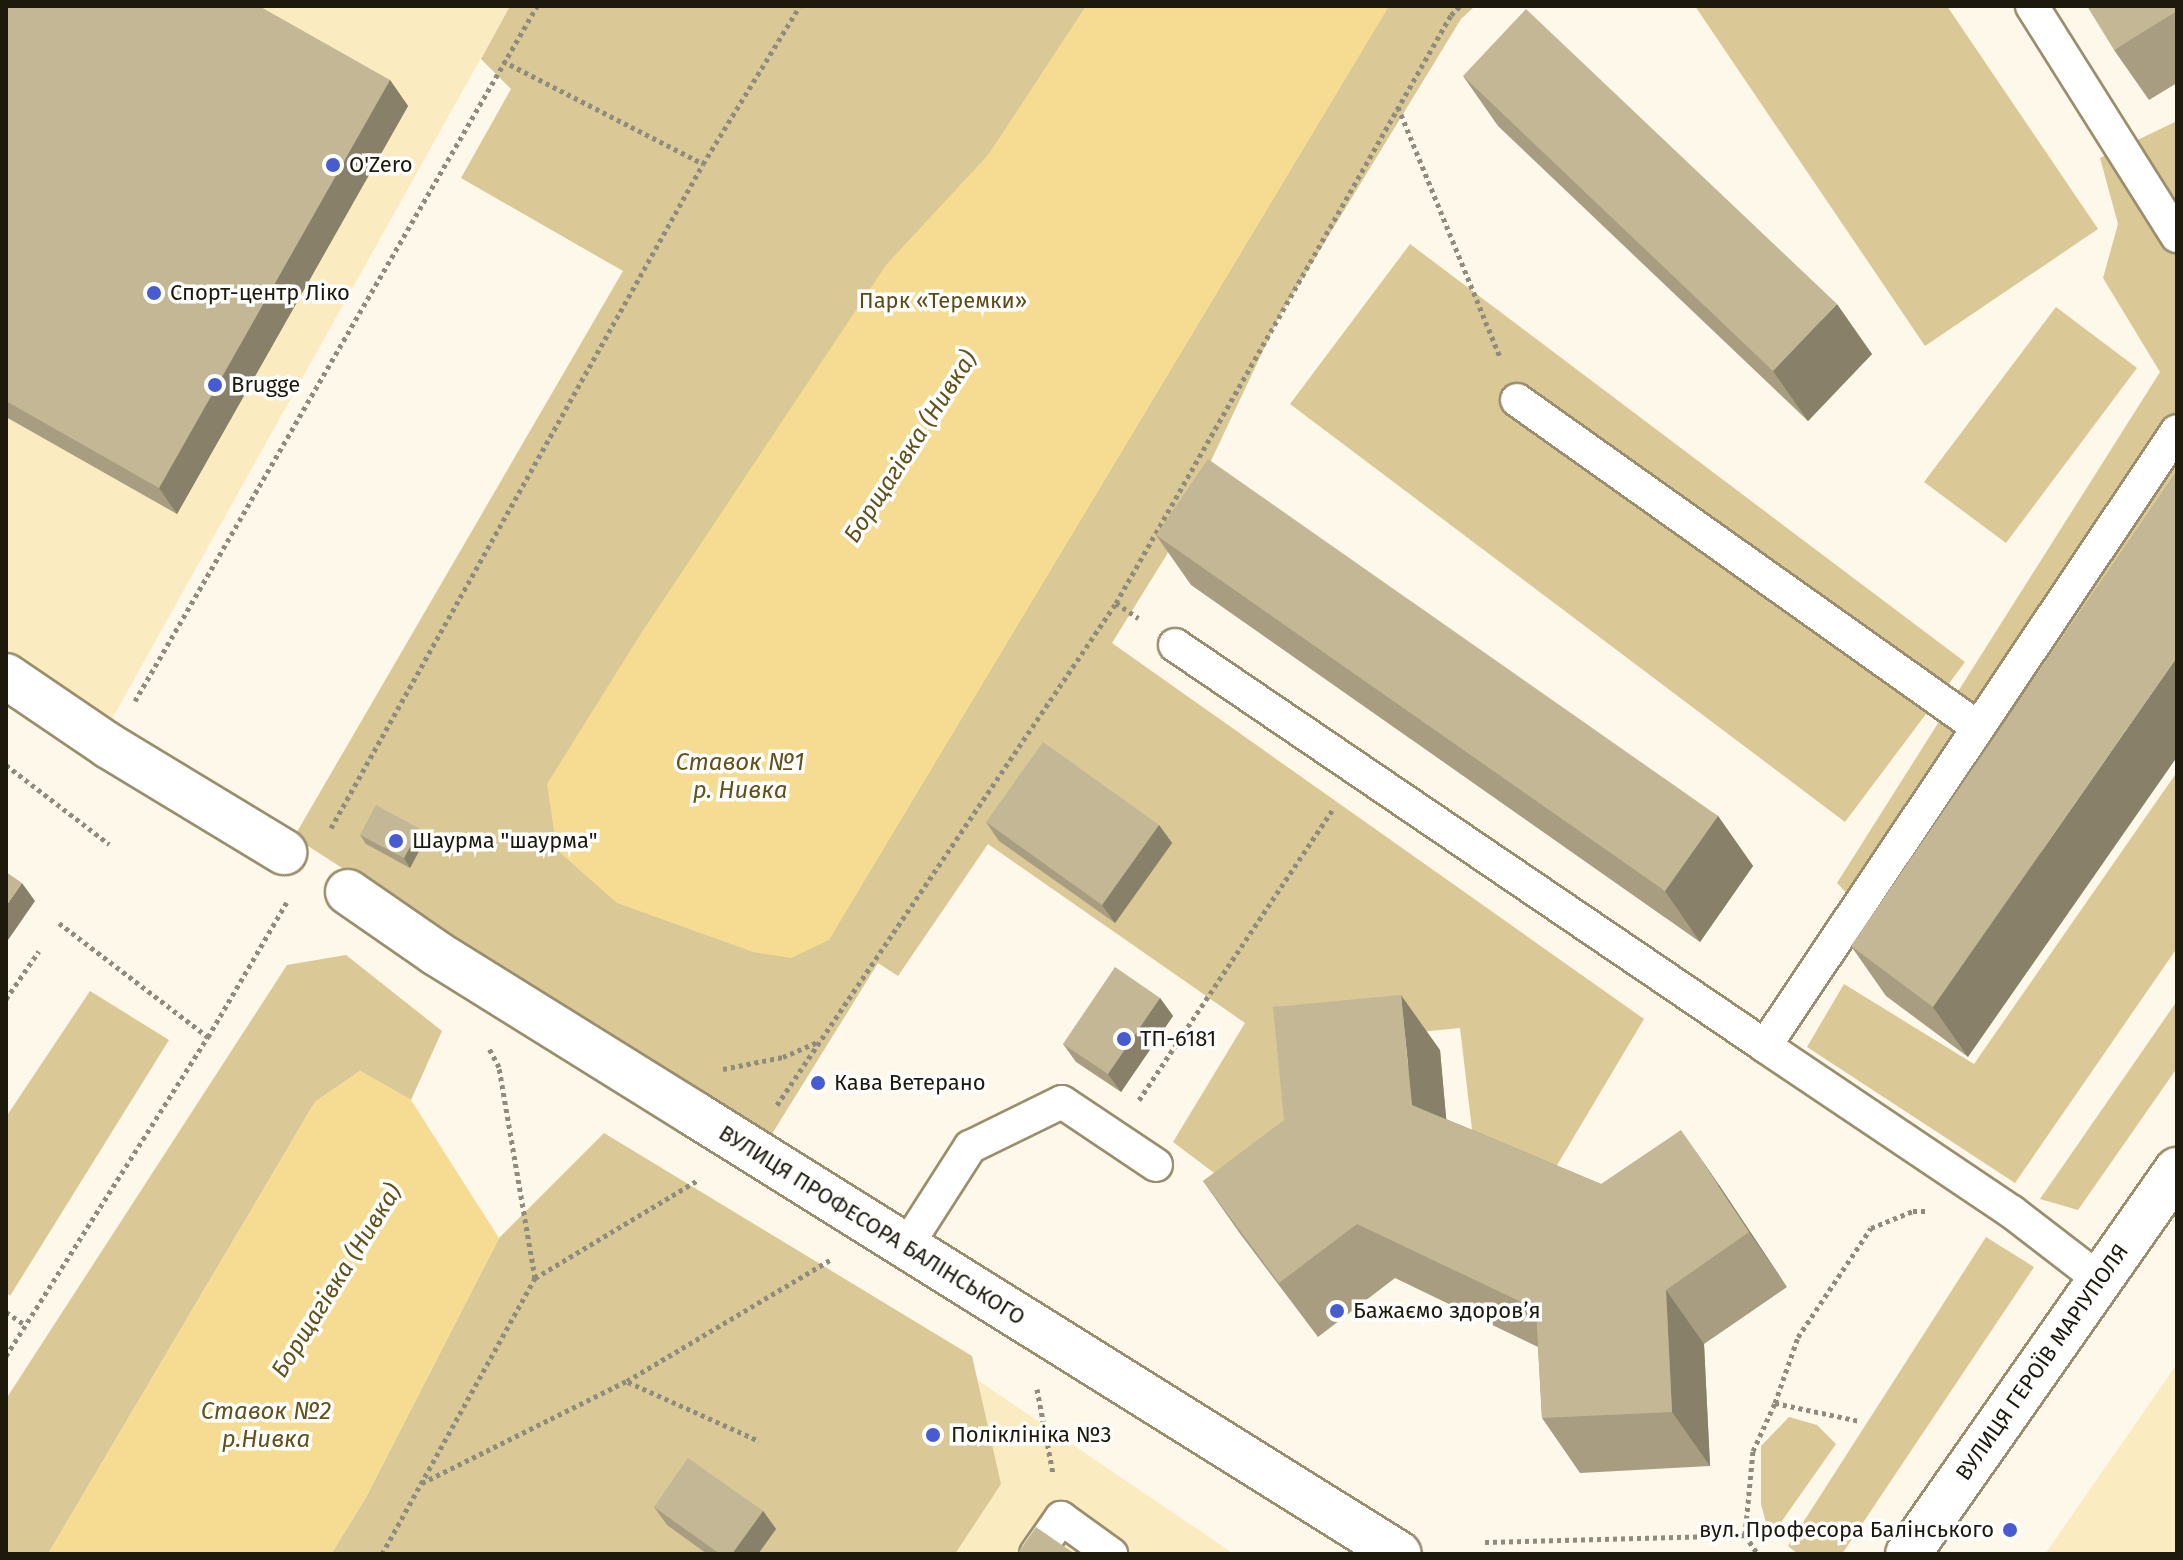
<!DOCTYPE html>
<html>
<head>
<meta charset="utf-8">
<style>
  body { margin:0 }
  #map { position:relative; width:2183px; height:1560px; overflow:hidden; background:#fdf8ea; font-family:"Fira Sans",sans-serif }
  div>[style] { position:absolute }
  .built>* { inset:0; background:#faebc1 }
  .green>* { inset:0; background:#dac896 }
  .water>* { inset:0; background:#f6dc93 }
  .path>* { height:5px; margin-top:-2.5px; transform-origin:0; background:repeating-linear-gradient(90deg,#8f8b7d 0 4px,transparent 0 8px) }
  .roads { filter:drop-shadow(2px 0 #9a8e6e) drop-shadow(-2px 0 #9a8e6e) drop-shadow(0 2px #9a8e6e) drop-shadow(0 -2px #9a8e6e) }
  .service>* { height:32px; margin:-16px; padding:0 16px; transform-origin:16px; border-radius:16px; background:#fff }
  .pedestrian>* { height:44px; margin:-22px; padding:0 22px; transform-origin:22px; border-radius:22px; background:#fff }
  .minor>* { height:44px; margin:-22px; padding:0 22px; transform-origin:22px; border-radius:22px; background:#fff }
  .tertiary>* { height:44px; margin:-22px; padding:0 22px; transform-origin:22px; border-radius:22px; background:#fff }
  .wall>* { inset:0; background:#a89d80 }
  .shaded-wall>* { inset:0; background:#888068 }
  .building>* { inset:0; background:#c3b795 }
  .dots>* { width:22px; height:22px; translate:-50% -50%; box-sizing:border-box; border:4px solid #fff; border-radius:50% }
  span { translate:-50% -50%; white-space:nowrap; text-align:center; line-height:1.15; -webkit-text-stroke:7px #fff; paint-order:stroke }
  .poi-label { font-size:22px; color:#1d190c }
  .left { translate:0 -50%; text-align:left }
  .right { translate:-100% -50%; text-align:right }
  .park-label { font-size:22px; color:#5c4b13 }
  .street-label { font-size:22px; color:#1d190c }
  .water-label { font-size:24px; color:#63511a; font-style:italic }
  .frame { position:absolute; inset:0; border:8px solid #1d190c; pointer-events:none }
</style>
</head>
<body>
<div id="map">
  <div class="built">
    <i style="clip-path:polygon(6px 6px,510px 6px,108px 726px,6px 656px)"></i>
    <i style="clip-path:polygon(883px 1316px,1234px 1554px,731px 1554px)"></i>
    <i style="clip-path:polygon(2177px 1364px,2177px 1554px,2045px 1554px)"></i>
  </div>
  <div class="green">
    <i style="clip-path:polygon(510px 6px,1475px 6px,1461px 19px,1279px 317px,1166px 556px,1112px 643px,1644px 1019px,1550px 1177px,1473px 1138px,1460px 1028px,1290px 1045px,1297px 1161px,1250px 1200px,1173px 1142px,1245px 1023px,988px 844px,898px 976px,878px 963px,767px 1142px,294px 837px,623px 271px,461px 178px,511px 89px,481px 59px)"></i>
    <i style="clip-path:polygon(1695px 6px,1947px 6px,2098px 229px,1925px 346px)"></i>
    <i style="clip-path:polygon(2177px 121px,2177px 505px,1891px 940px,1837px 883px,2160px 372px,2103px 278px,2118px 224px,2100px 158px)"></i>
    <i style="clip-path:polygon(1410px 244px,1965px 662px,1845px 822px,1290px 404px)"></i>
    <i style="clip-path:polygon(2056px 307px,2137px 368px,2006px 543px,1924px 482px)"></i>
    <i style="clip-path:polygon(2177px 772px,2177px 948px,2015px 1183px,1807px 1047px,1844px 984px,1974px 1064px)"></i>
    <i style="clip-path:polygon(346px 955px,442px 1031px,411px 1100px,360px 1071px,315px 1102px,48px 1554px,6px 1554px,6px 1399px,287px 965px)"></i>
    <i style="clip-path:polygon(90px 991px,169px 1040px,10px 1296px,6px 1292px,6px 1117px)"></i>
    <i style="clip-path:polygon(2177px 1001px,2177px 1068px,2078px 1210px,2040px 1199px)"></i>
    <i style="clip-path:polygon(604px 1133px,972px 1356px,1001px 1484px,955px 1554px,331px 1554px,365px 1499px,499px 1238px)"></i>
    <i style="clip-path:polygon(1986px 1237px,2034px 1267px,1842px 1554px,1798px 1554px,1788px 1546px)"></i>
    <i style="clip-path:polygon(1789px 1417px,1817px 1425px,1836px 1444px,1770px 1538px,1761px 1504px,1761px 1446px)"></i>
  </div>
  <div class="water">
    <i style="clip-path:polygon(1086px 6px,1389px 6px,829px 940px,791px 958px,753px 952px,617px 903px,557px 850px,547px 784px,640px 635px,886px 265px,988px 155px)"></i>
    <i style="clip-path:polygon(360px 1071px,411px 1100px,499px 1238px,365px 1499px,331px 1554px,48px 1554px,315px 1102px)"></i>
  </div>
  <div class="path">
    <i style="left:503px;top:61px;width:225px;rotate:27.2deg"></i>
    <i style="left:1398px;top:107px;width:270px;rotate:67.8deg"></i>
    <i style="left:1116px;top:603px;width:27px;rotate:34deg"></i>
    <i style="left:135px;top:701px;width:803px;rotate:-59.95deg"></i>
    <i style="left:6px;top:765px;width:130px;rotate:37.5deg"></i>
    <i style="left:331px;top:828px;width:761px;rotate:-60.74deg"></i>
    <i style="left:703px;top:164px;width:185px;rotate:-58.5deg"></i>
    <i style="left:59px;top:923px;width:188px;rotate:37.4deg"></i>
    <i style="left:6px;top:999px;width:58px;rotate:-55.5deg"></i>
    <i style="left:723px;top:1069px;width:61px;rotate:-11.3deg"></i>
    <i style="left:783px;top:1057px;width:40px;rotate:-23.4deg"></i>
    <i style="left:1139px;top:1100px;width:350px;rotate:-56.3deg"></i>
    <i style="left:777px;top:1105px;width:606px;rotate:-55.97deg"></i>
    <i style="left:1116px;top:603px;width:677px;rotate:-60.33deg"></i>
    <i style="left:1451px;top:15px;width:13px;rotate:-45deg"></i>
    <i style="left:535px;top:1278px;width:192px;rotate:-31deg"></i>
    <i style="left:6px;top:1312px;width:23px;rotate:34deg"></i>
    <i style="left:6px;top:1356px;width:378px;rotate:-57.7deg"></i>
    <i style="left:208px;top:1037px;width:156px;rotate:-59.7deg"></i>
    <i style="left:628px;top:1382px;width:144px;rotate:24.2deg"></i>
    <i style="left:1037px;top:1389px;width:86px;rotate:79.3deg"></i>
    <i style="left:1775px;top:1403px;width:70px;rotate:-70.8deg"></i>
    <i style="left:1798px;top:1337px;width:131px;rotate:-56.2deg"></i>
    <i style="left:1871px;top:1228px;width:45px;rotate:-22deg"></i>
    <i style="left:1913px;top:1211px;width:13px"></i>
    <i style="left:422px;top:1483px;width:229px;rotate:-26.5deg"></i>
    <i style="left:627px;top:1381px;width:236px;rotate:-30.8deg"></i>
    <i style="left:1745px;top:1535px;width:84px;rotate:-84.6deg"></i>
    <i style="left:1753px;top:1451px;width:53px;rotate:-65.4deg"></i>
    <i style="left:1775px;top:1403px;width:87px;rotate:12deg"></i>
    <i style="left:1485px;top:1542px;width:260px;rotate:-1.5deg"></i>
    <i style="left:1745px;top:1535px;width:23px;rotate:56deg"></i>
    <i style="left:382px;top:1554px;width:316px;rotate:-61deg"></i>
    <i style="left:535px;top:1278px;width:214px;rotate:-99.7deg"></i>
    <i style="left:499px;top:1067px;width:21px;rotate:-118deg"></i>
  </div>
  <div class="roads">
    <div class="service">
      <i style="left:2032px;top:6px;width:272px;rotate:57.8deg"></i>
      <i style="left:1517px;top:400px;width:563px;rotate:35.38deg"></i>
      <i style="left:1175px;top:645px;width:713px;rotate:34.2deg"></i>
      <i style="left:906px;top:1247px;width:119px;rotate:-57.4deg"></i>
      <i style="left:970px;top:1147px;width:102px;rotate:-26.1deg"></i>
      <i style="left:1062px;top:1102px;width:113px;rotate:33.8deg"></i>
      <i style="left:2099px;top:1279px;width:110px;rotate:-142.4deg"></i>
      <i style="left:2012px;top:1212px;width:298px;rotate:-146.1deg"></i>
      <i style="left:1765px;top:1046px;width:740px;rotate:-56.18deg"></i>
      <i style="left:1036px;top:1554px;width:44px;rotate:-55.2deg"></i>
      <i style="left:1061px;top:1518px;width:62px;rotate:35.8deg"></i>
    </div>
    <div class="pedestrian">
      <i style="left:348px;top:892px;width:107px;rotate:34.7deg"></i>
      <i style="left:436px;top:953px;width:303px;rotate:31.9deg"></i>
    </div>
    <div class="minor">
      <i style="left:6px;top:676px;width:125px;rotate:34.2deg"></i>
      <i style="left:109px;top:746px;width:205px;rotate:31.2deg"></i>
      <i style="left:693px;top:1113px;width:832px;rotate:31.99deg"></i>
    </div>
    <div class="tertiary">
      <i style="left:1908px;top:1554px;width:469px;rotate:-55deg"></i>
    </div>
  </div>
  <div class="wall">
    <i style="clip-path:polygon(6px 6px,390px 80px,408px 106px,177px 514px,6px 417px)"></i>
    <i style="clip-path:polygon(2177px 6px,2177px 83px,2149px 100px,2114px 50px)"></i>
    <i style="clip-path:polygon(1463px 76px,1872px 354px,1808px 421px,1498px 126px)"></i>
    <i style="clip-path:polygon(2177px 471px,1968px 1057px,1886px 996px,1851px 946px)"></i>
    <i style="clip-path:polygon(1156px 535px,1718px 816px,1753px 866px,1700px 942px,1191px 585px)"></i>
    <i style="clip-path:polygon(986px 822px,1159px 825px,1172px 843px,1115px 923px,999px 841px)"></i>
    <i style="clip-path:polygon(360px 835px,426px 838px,410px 868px,366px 844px)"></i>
    <i style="clip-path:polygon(1160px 998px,1173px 1016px,1121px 1092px,1076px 1062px,1063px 1044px)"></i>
    <i style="clip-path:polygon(1440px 1050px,1446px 1119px,1601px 1184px,1719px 1185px,1787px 1287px,1704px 1344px,1710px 1466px,1580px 1473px,1542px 1418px,1538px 1347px,1395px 1278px,1318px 1337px,1241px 1235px,1203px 1181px)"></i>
    <i style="clip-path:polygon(654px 1507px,763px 1511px,776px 1529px,758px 1554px,707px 1554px,667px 1525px)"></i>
  </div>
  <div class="shaded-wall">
    <i style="clip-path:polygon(390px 80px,408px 106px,177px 514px,159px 488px)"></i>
    <i style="clip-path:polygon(1837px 304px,1872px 354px,1808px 421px,1773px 371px)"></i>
    <i style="clip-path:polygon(2177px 657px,2177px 757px,1968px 1057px,1933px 1007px)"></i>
    <i style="clip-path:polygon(1718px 816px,1753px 866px,1700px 942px,1665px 891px)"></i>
    <i style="clip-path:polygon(1159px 825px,1172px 843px,1115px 923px,1102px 905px)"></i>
    <i style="clip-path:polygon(420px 829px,426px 838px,410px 868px,404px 858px)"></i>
    <i style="clip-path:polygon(22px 883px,35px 901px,6px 943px,6px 906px)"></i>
    <i style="clip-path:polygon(1401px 995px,1440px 1050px,1450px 1160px,1412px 1105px)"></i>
    <i style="clip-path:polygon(1160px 998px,1173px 1016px,1121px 1092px,1108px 1074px)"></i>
    <i style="clip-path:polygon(1681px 1130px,1719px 1185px,1787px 1287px,1749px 1232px)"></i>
    <i style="clip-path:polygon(1666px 1290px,1704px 1344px,1710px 1466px,1672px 1412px)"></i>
    <i style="clip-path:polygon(763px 1511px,776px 1529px,758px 1554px,732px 1554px)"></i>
  </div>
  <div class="building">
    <i style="clip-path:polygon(6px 6px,259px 6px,390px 80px,159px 488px,6px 401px)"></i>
    <i style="clip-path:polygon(2087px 6px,2177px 6px,2177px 11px,2114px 50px)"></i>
    <i style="clip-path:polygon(1526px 9px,1837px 304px,1773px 371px,1463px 76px)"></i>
    <i style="clip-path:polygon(1208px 459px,1718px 816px,1665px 891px,1156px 535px)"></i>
    <i style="clip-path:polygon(2177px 471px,2177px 657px,1933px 1007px,1851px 946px)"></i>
    <i style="clip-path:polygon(1043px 742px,1159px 825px,1102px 905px,986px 822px)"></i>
    <i style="clip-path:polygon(376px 805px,420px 829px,404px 858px,360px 835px)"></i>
    <i style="clip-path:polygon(6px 872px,22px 883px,6px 906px)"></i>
    <i style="clip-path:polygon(1115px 967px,1160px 998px,1108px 1074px,1063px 1044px)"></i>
    <i style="clip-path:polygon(1401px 995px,1412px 1105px,1601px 1184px,1681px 1130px,1749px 1232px,1666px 1290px,1672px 1412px,1542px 1418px,1536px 1309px,1357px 1224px,1279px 1283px,1203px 1181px,1284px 1120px,1273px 1007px)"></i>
    <i style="clip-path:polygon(688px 1458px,763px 1511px,732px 1554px,720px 1554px,654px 1507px)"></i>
    <i style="clip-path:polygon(1036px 1527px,1075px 1554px,1017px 1554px)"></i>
  </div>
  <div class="dots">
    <i style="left:333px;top:165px;background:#465cd0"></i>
    <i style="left:154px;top:293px;background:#465cd0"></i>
    <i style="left:215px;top:385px;background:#465cd0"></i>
    <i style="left:396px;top:841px;background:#465cd0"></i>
    <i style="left:1124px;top:1039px;background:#465cd0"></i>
    <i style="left:818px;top:1083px;background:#465cd0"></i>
    <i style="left:1337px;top:1311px;background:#465cd0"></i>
    <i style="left:933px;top:1435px;background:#465cd0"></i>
    <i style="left:2010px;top:1530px;background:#465cd0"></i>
  </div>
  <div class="poi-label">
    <span class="left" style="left:349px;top:165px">O'Zero</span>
    <span class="left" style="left:170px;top:293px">Спорт-центр Ліко</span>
    <span class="left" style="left:231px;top:385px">Brugge</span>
    <span class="left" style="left:412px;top:841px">Шаурма "шаурма"</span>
    <span class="left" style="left:1140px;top:1039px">ТП-6181</span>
    <span class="left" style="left:834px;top:1083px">Кава Ветерано</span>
    <span class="left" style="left:1353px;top:1311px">Бажаємо здоровʼя</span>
    <span class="left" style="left:951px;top:1435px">Поліклініка №3</span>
    <span class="right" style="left:1994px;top:1530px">вул. Професора Балінського</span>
  </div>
  <div class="park-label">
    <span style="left:943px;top:301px">Парк «Теремки»</span>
  </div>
  <div class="street-label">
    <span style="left:872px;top:1225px;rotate:32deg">ВУЛИЦЯ ПРОФЕСОРА БАЛІНСЬКОГО</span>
    <span style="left:2042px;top:1362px;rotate:-55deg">ВУЛИЦЯ ГЕРОЇВ МАРІУПОЛЯ</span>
  </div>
  <div class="water-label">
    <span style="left:911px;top:447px;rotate:-57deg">Борщагівка (Нивка)</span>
    <span style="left:740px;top:777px">Ставок №1<br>р. Нивка</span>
    <span style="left:337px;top:1281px;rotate:-58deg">Борщагівка (Нивка)</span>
    <span style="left:266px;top:1426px">Ставок №2<br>р.Нивка</span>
  </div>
  <div class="frame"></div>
</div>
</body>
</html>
